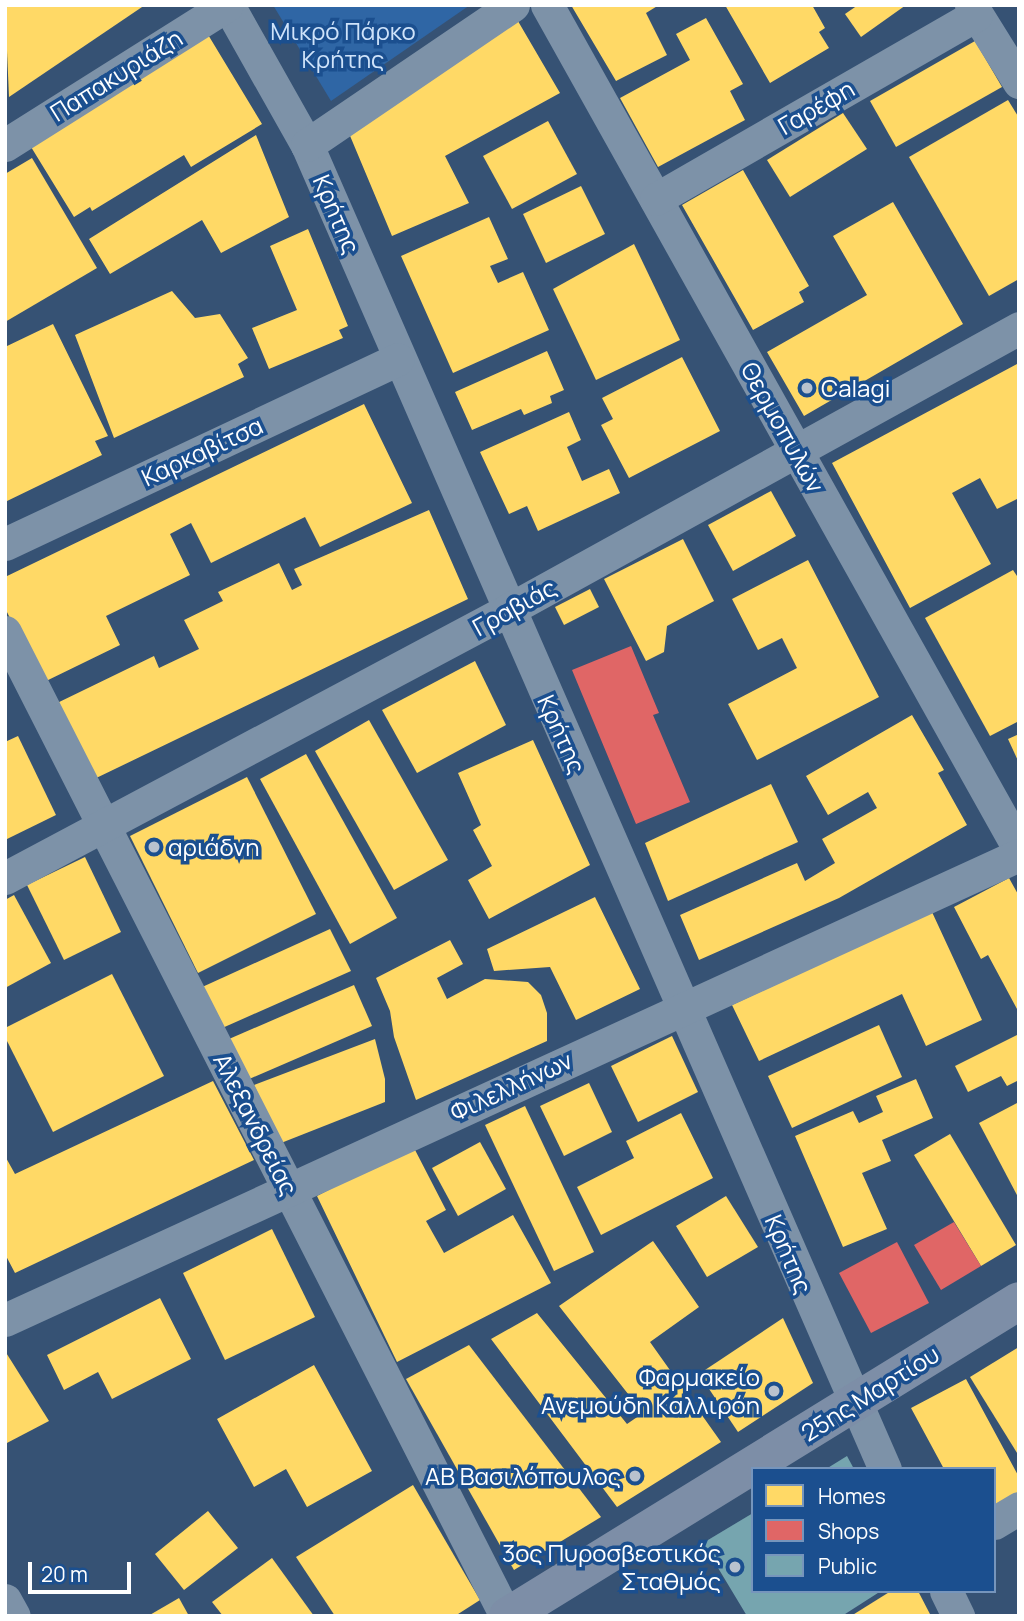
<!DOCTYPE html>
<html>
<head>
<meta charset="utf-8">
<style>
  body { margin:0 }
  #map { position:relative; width:1024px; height:1621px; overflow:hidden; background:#365274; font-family:Manrope,sans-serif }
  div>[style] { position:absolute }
  .green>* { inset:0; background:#2f66a5 }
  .homes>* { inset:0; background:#ffd966 }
  .shops>* { inset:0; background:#e06666 }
  .public>* { inset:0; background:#76a5af }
  .minor>* { height:33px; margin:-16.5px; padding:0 16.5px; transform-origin:16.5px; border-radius:16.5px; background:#7d92a8 }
  .major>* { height:38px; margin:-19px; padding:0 19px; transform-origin:19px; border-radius:19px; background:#7d8ea7 }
  .dots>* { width:19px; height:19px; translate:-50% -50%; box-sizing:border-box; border:4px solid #1b4f8f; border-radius:50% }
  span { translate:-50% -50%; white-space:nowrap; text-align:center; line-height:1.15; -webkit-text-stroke:7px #1b4f8f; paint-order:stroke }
  .park-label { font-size:24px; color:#cfe3fa }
  .street-label { font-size:24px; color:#fff }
  .poi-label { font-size:24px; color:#fff }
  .left { translate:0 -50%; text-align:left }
  .right { translate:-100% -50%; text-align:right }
  .frame { position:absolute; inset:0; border:7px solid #fff; pointer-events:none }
  .legend { position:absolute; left:751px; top:1467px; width:245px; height:126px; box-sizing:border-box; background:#1b4f8f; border:2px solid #7695bc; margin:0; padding:9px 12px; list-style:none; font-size:21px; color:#fff }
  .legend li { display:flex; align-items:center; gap:14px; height:35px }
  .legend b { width:35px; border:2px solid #7695bc }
  .scale { position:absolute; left:28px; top:1562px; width:103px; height:32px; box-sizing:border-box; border:4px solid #fff; border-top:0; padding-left:9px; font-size:21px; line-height:24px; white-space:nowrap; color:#fff; -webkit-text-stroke:5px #1b4f8f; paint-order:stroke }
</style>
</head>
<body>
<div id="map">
  <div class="green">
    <i style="clip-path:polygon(273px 5px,470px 5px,331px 101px)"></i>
  </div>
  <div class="homes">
    <i style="clip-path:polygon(5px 5px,145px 5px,9px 97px)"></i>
    <i style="clip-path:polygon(571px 5px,659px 5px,646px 13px,667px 55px,616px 81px)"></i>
    <i style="clip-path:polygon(725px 5px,812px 5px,825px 28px,819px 32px,829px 48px,770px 83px)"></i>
    <i style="clip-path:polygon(858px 5px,906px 5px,861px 37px,845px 14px)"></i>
    <i style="clip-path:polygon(515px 16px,560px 93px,445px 156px,469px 203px,392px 236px,348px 131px)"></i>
    <i style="clip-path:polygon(706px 18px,743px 84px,730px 91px,745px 120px,658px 167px,620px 98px,690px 60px,676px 34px)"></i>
    <i style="clip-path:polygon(207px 33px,262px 124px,191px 167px,184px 155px,92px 211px,90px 207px,74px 217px,28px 142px)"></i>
    <i style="clip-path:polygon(975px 41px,1002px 87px,896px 147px,870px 101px)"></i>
    <i style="clip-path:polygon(1008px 100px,1019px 118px,1019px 279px,989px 296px,909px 157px)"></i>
    <i style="clip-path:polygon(843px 113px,867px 149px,790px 197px,767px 160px)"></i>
    <i style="clip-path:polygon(548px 121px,577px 174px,512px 209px,483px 156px)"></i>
    <i style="clip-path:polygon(256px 135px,289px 217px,221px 253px,202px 220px,110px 274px,89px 239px)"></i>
    <i style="clip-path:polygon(32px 158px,97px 268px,5px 322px,5px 174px)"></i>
    <i style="clip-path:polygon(743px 170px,809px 286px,799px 292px,804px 302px,753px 330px,682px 205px)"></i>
    <i style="clip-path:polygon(581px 186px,605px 234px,546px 263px,523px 214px)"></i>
    <i style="clip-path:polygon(893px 202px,963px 324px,804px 416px,767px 352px,867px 295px,833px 236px)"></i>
    <i style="clip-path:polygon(489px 217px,508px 259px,490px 266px,498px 283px,523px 272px,549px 330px,453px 373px,401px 256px)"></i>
    <i style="clip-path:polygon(308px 229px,348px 326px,339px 330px,343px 338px,269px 369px,252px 328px,297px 310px,270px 246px)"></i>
    <i style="clip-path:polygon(634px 244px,680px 340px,596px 380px,553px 289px)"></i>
    <i style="clip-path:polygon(172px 291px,195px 318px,220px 314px,248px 358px,238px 364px,244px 377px,114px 438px,75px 335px)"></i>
    <i style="clip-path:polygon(53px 324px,108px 436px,95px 441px,102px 455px,5px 502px,5px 347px)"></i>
    <i style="clip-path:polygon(547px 351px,564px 390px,550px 396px,552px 403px,524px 415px,521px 409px,472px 430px,455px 392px)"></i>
    <i style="clip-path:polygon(682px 357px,720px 431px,629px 478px,601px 425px,613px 419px,602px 398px)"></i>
    <i style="clip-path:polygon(1017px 364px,1019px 498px,997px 509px,980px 478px,952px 493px,991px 564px,910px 608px,832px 463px)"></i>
    <i style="clip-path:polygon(364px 404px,412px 503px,320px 547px,305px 517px,211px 563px,191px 523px,170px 534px,190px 575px,106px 616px,120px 645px,42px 683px,5px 608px,5px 577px)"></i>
    <i style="clip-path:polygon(569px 412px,581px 440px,567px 447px,582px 481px,609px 469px,620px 493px,538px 531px,527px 506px,509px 514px,480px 452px)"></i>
    <i style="clip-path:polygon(771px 491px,796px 536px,733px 571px,708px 525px)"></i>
    <i style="clip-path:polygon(429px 510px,468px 599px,90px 781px,53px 705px,154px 656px,159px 668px,199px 649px,184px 620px,223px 601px,218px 592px,279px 563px,292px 590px,302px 585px,294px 569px)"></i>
    <i style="clip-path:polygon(683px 539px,714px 601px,667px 626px,664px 652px,646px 661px,604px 579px)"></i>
    <i style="clip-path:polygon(808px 560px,879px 697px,757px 760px,728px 704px,797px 668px,782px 638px,758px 650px,732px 599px)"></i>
    <i style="clip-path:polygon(1013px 570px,1019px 579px,1019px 721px,990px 736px,925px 618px)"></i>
    <i style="clip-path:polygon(590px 589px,599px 607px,564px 625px,555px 607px)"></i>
    <i style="clip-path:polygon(475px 661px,506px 725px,417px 773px,382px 710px)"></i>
    <i style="clip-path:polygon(912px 715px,944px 770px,938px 773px,967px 825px,839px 898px,699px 960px,680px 915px,797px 863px,805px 881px,835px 863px,822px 839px,877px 808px,868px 792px,828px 815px,806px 776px)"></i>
    <i style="clip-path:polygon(369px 720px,448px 860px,394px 890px,315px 751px)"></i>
    <i style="clip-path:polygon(1019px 734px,1019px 763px,1008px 739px)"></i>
    <i style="clip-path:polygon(18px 736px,56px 815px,5px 840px,5px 742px)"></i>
    <i style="clip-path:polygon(533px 740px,590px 865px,489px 919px,468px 880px,492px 866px,473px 830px,481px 825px,458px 773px)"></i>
    <i style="clip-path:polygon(306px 754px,397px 918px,350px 944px,260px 779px)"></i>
    <i style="clip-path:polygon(247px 777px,316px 914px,198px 973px,130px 836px)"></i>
    <i style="clip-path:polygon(771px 784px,798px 842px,668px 901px,645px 843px)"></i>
    <i style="clip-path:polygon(85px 857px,121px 932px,64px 960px,27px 885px)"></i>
    <i style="clip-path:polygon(1009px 878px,1019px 896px,1017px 1009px,988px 955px,981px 959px,954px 907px)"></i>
    <i style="clip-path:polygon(14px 895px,51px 963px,5px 988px,5px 900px)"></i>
    <i style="clip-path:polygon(595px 897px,640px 989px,576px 1020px,550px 967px,494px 971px,487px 949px)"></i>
    <i style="clip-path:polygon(932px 912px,982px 1020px,926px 1046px,902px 994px,759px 1061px,732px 1005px)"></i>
    <i style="clip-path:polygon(330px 929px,351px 971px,220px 1029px,200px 988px)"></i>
    <i style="clip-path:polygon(450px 940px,463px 964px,437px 978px,447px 999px,485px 979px,528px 982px,541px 995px,547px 1013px,547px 1041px,416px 1100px,394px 1037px,390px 1011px,376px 978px)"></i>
    <i style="clip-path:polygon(112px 974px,164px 1076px,53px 1132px,5px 1037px,5px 1028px)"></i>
    <i style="clip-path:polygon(354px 985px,372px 1026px,247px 1080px,229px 1039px)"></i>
    <i style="clip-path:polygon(879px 1025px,902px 1077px,792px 1128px,768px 1076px)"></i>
    <i style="clip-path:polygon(1019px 1034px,1019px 1080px,1007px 1086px,1001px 1076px,968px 1092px,955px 1066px)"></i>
    <i style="clip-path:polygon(672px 1036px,698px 1092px,638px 1122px,611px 1066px)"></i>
    <i style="clip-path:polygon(375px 1039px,385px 1079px,385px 1102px,281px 1143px,254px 1085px)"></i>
    <i style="clip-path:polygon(916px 1079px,933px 1118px,882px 1140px,891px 1161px,862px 1173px,887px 1229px,843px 1247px,795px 1136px,853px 1111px,859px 1123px,883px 1112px,876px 1096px)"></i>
    <i style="clip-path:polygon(213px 1081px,254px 1160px,15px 1273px,5px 1254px,5px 1156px,15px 1174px)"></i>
    <i style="clip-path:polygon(589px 1083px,612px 1132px,564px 1156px,540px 1106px)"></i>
    <i style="clip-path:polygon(1019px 1102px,1019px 1199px,979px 1123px)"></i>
    <i style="clip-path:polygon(525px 1106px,594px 1252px,554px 1271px,485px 1125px)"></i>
    <i style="clip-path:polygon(681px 1113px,713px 1178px,601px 1235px,577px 1187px,634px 1158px,626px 1141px)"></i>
    <i style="clip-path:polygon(950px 1134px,1016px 1245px,981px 1266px,914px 1155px)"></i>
    <i style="clip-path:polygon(480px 1142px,506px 1189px,458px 1216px,432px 1168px)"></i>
    <i style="clip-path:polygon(413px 1146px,446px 1210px,426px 1221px,444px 1253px,513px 1215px,551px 1283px,397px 1362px,317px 1196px)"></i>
    <i style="clip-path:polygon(726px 1196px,758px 1247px,707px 1277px,676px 1226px)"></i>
    <i style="clip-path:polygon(272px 1229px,315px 1317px,225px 1360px,183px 1273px)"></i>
    <i style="clip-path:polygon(653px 1241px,699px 1307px,650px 1342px,721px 1442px,617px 1507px,491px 1339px,537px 1313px,627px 1424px,643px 1413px,559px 1306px)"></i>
    <i style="clip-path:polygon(160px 1298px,191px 1359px,112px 1399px,98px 1372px,64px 1390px,47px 1355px)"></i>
    <i style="clip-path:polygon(783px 1318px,813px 1383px,738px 1432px,699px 1374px)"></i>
    <i style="clip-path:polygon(469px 1345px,601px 1517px,514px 1570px,406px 1379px)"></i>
    <i style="clip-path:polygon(1019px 1347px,1019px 1456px,970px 1377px)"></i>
    <i style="clip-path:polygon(5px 1351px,49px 1421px,5px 1444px)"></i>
    <i style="clip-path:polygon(314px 1365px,372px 1471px,307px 1507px,286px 1469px,254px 1487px,217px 1419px)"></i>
    <i style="clip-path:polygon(966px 1379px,1019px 1477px,1019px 1495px,994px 1508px,994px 1469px,944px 1469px,911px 1408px)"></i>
    <i style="clip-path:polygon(413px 1485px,480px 1600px,455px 1616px,335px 1616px,296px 1557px)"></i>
    <i style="clip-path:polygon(208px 1511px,238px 1548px,184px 1590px,155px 1554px)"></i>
    <i style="clip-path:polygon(272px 1558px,314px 1616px,223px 1616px,212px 1602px)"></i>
    <i style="clip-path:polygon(891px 1591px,918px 1591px,931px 1616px,851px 1616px)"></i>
    <i style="clip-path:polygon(179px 1598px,189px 1616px,148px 1616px)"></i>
  </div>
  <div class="shops">
    <i style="clip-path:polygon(631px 646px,659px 713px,653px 715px,690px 802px,636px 824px,572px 670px)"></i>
    <i style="clip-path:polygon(954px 1222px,981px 1266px,941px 1290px,914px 1245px)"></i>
    <i style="clip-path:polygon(897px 1242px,929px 1303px,871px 1333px,839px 1273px)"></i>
  </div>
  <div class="public">
    <i style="clip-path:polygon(847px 1456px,854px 1469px,826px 1469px)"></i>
    <i style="clip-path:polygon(753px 1513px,753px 1591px,881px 1591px,842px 1616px,747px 1616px,703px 1543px)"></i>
  </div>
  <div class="minor">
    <i style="left:228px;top:5px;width:161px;rotate:60.6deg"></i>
    <i style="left:307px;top:145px;width:1445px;rotate:66.42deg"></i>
    <i style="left:547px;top:5px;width:967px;rotate:60.78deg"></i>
    <i style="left:971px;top:5px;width:91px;rotate:58.1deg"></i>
    <i style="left:5px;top:145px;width:262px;rotate:-32.2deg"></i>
    <i style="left:307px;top:145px;width:249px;rotate:-34.2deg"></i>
    <i style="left:656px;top:199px;width:369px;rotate:-29.9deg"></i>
    <i style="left:5px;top:544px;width:434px;rotate:-25.2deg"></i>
    <i style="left:5px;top:632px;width:1104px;rotate:63.02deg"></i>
    <i style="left:5px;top:878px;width:570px;rotate:-28.05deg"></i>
    <i style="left:508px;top:610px;width:584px;rotate:-28.89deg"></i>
    <i style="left:5px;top:1320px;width:1116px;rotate:-24.64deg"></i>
    <i style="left:994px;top:1523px;width:29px;rotate:-31deg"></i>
    <i style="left:946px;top:1591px;width:28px;rotate:64deg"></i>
    <i style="left:5px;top:1600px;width:18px;rotate:61deg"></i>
  </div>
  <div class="major">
    <i style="left:508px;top:1616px;width:600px;rotate:-31.65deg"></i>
  </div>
  <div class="dots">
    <i style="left:807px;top:388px;background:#b9c2ce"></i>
    <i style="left:154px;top:847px;background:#b9c2ce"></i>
    <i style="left:774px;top:1391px;background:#b9c2ce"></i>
    <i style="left:635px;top:1476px;background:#b9c2ce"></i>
    <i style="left:735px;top:1567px;background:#b9c2ce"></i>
  </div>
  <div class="park-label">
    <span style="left:343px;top:45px">Μικρό Πάρκο<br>Κρήτης</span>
  </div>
  <div class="street-label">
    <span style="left:116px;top:75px;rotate:-32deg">Παπακυριάζη</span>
    <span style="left:816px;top:107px;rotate:-30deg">Γαρέφη</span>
    <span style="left:337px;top:214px;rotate:67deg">Κρήτης</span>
    <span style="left:783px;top:427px;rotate:61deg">Θερμοπυλών</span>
    <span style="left:202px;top:451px;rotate:-25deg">Καρκαβίτσα</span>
    <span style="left:514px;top:607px;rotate:-29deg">Γραβιάς</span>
    <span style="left:562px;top:734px;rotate:66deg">Κρήτης</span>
    <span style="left:511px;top:1086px;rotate:-25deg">Φιλελλήνων</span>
    <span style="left:256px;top:1124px;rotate:63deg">Αλεξανδρείας</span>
    <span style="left:789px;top:1254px;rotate:67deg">Κρήτης</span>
    <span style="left:870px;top:1393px;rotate:-32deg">25ης Μαρτίου</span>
  </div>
  <div class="poi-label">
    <span class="left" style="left:821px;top:388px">Calagi</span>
    <span class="left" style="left:168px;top:847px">αριάδνη</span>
    <span class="right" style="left:760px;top:1391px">Φαρμακείο<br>Ανεμούδη Καλλιρόη</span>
    <span class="right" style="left:621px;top:1476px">ΑΒ Βασιλόπουλος</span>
    <span class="right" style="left:721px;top:1567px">3ος Πυροσβεστικός<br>Σταθμός</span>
  </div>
  <div class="frame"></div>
  <ul class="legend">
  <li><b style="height:19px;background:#ffd966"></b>Homes</li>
  <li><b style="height:19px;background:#e06666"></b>Shops</li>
  <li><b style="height:19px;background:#76a5af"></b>Public</li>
  </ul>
  <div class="scale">20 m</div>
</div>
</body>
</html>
